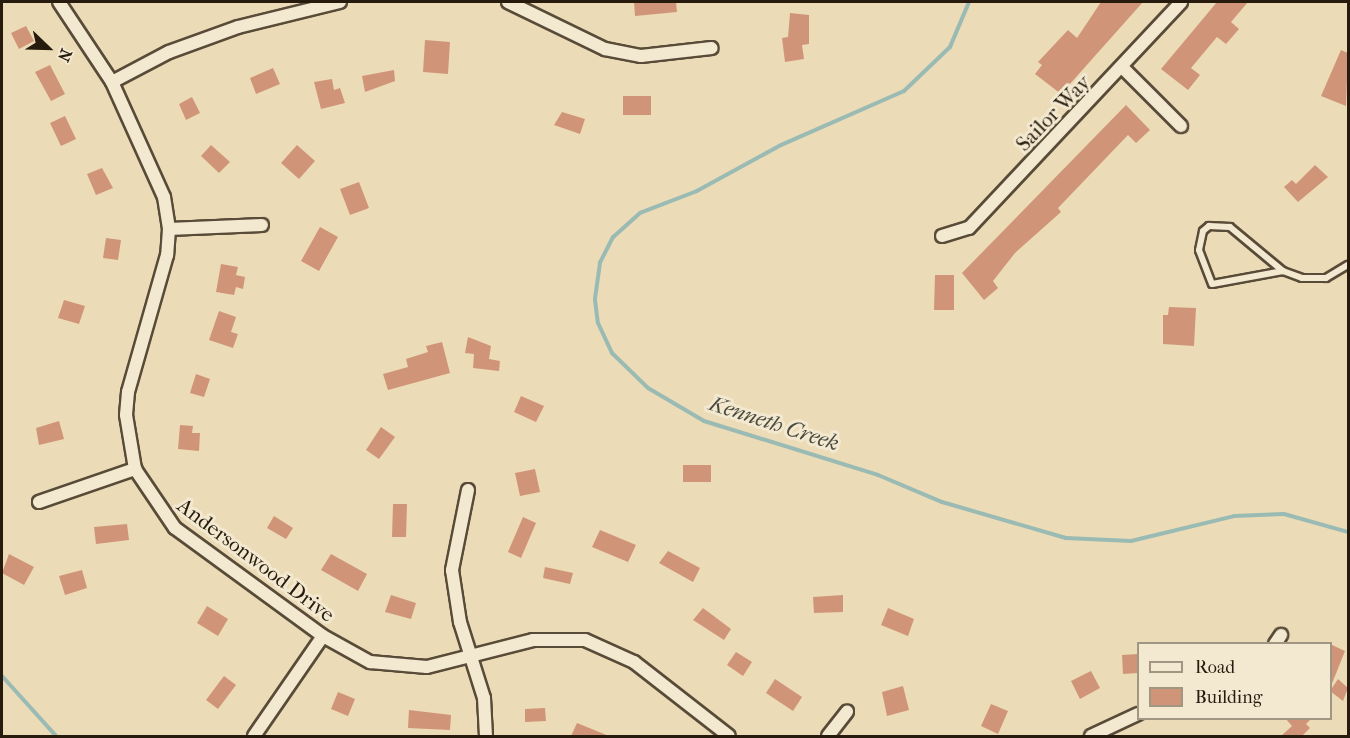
<!DOCTYPE html>
<html>
<head>
<meta charset="utf-8">
<style>
  body { margin:0 }
  #map { position:relative; width:1350px; height:738px; overflow:hidden; background:#ecdbb7; font-family:"IM FELL French Canon",serif }
  div>[style] { position:absolute }
  .stream>* { height:4px; margin:-2px; padding:0 2px; transform-origin:2px; border-radius:2px; background:#9abab4 }
  .building>* { inset:0; background:#d09578 }
  .roads { filter:drop-shadow(2px 0 #584b38) drop-shadow(-2px 0 #584b38) drop-shadow(0 2px #584b38) drop-shadow(0 -2px #584b38) }
  .service>* { height:6px; margin:-3px; padding:0 3px; transform-origin:3px; border-radius:3px; background:#f3e8d0 }
  .minor>* { height:12px; margin:-6px; padding:0 6px; transform-origin:6px; border-radius:6px; background:#f3e8d0 }
  span { translate:-50% -50%; white-space:nowrap; text-align:center; line-height:1.15; -webkit-text-stroke:6px #f3e8d0; paint-order:stroke }
  .street-label { font-size:21px; color:#261b0d }
  .water-label { font-size:22px; color:#494b3f; font-style:italic }
  .frame { position:absolute; inset:0; border:3px solid #261b0d; pointer-events:none }
  .legend { position:absolute; left:1137px; top:642px; width:195px; height:78px; box-sizing:border-box; background:#f3e8d0; border:2px solid #a19682; margin:0; padding:8px 10px; list-style:none; font-size:18px; color:#261b0d }
  .legend li { display:flex; align-items:center; gap:12px; height:30px }
  .legend b { width:30px; border:2px solid #a19682 }
  .north { position:absolute; left:18px; top:18px; width:60px; height:60px; -webkit-text-stroke:4px #f3e8d0; paint-order:stroke; rotate:113deg; font-size:16px; font-weight:700; line-height:24px; text-align:center; color:#261b0d }
  .north::after { content:''; display:block; margin:auto; width:21px; height:27px; background:#261b0d; clip-path:polygon(50% 0,100% 100%,50% 72%,0 100%) }
</style>
</head>
<body>
<div id="map">
  <div class="stream">
    <i style="left:969px;top:2px;width:49px;rotate:112.9deg"></i>
    <i style="left:950px;top:47px;width:64px;rotate:136.3deg"></i>
    <i style="left:904px;top:91px;width:134px;rotate:156.3deg"></i>
    <i style="left:781px;top:145px;width:96px;rotate:151.3deg"></i>
    <i style="left:697px;top:191px;width:61px;rotate:158.9deg"></i>
    <i style="left:640px;top:213px;width:36px;rotate:138deg"></i>
    <i style="left:613px;top:237px;width:29px;rotate:117deg"></i>
    <i style="left:600px;top:263px;width:37px;rotate:98deg"></i>
    <i style="left:595px;top:300px;width:23px;rotate:83deg"></i>
    <i style="left:598px;top:323px;width:33px;rotate:65deg"></i>
    <i style="left:612px;top:353px;width:50px;rotate:44.2deg"></i>
    <i style="left:648px;top:388px;width:65px;rotate:30.5deg"></i>
    <i style="left:704px;top:421px;width:182px;rotate:17.2deg"></i>
    <i style="left:878px;top:475px;width:69px;rotate:22.9deg"></i>
    <i style="left:942px;top:502px;width:129px;rotate:16.2deg"></i>
    <i style="left:1066px;top:538px;width:65px;rotate:2.6deg"></i>
    <i style="left:1131px;top:541px;width:106px;rotate:-13.6deg"></i>
    <i style="left:1234px;top:516px;width:50px;rotate:-2.3deg"></i>
    <i style="left:1284px;top:514px;width:66px;rotate:15.7deg"></i>
    <i style="left:2px;top:676px;width:81px;rotate:48deg"></i>
  </div>
  <div class="building">
    <i style="clip-path:polygon(634px 2px,676px 2px,677px 12px,635px 16px)"></i>
    <i style="clip-path:polygon(1101px 2px,1143px 2px,1061px 94px,1035px 74px,1042px 65px,1038px 62px,1068px 30px,1077px 38px)"></i>
    <i style="clip-path:polygon(1217px 2px,1248px 2px,1231px 22px,1239px 29px,1226px 44px,1217px 37px,1191px 68px,1200px 75px,1188px 90px,1161px 69px)"></i>
    <i style="clip-path:polygon(790px 13px,809px 15px,809px 44px,802px 45px,804px 59px,785px 62px,782px 38px,788px 37px)"></i>
    <i style="clip-path:polygon(26px 26px,34px 41px,19px 49px,11px 33px)"></i>
    <i style="clip-path:polygon(425px 40px,450px 42px,448px 74px,423px 72px)"></i>
    <i style="clip-path:polygon(1341px 50px,1348px 53px,1346px 106px,1321px 96px)"></i>
    <i style="clip-path:polygon(50px 65px,65px 94px,51px 101px,35px 72px)"></i>
    <i style="clip-path:polygon(273px 68px,280px 84px,256px 94px,250px 78px)"></i>
    <i style="clip-path:polygon(394px 70px,395px 81px,365px 92px,362px 76px)"></i>
    <i style="clip-path:polygon(332px 79px,334px 90px,340px 88px,345px 103px,321px 109px,314px 82px)"></i>
    <i style="clip-path:polygon(623px 96px,651px 96px,651px 115px,623px 115px)"></i>
    <i style="clip-path:polygon(192px 97px,200px 113px,186px 120px,179px 104px)"></i>
    <i style="clip-path:polygon(1126px 105px,1150px 130px,1136px 143px,1128px 135px,1058px 208px,1061px 212px,1015px 253px,993px 281px,998px 288px,984px 300px,962px 273px)"></i>
    <i style="clip-path:polygon(562px 112px,585px 119px,580px 134px,554px 125px)"></i>
    <i style="clip-path:polygon(65px 116px,76px 139px,61px 146px,50px 123px)"></i>
    <i style="clip-path:polygon(211px 145px,230px 162px,219px 173px,201px 156px)"></i>
    <i style="clip-path:polygon(297px 145px,315px 161px,299px 179px,281px 163px)"></i>
    <i style="clip-path:polygon(1315px 165px,1328px 177px,1298px 202px,1284px 187px,1292px 180px,1296px 184px)"></i>
    <i style="clip-path:polygon(102px 168px,113px 188px,96px 195px,87px 174px)"></i>
    <i style="clip-path:polygon(359px 182px,369px 208px,350px 215px,340px 189px)"></i>
    <i style="clip-path:polygon(320px 227px,338px 237px,319px 271px,301px 261px)"></i>
    <i style="clip-path:polygon(106px 238px,121px 240px,118px 260px,103px 258px)"></i>
    <i style="clip-path:polygon(221px 264px,238px 267px,236px 275px,245px 277px,243px 289px,236px 287px,234px 295px,216px 292px)"></i>
    <i style="clip-path:polygon(935px 275px,954px 275px,954px 310px,934px 310px)"></i>
    <i style="clip-path:polygon(64px 300px,85px 306px,79px 324px,58px 318px)"></i>
    <i style="clip-path:polygon(1169px 307px,1196px 308px,1194px 346px,1163px 344px,1163px 315px,1168px 315px)"></i>
    <i style="clip-path:polygon(219px 311px,236px 317px,231px 332px,238px 334px,233px 348px,209px 340px)"></i>
    <i style="clip-path:polygon(468px 337px,491px 346px,489px 359px,500px 361px,499px 371px,473px 368px,474px 354px,465px 353px)"></i>
    <i style="clip-path:polygon(442px 342px,450px 373px,388px 390px,383px 374px,408px 367px,406px 359px,428px 352px,426px 346px)"></i>
    <i style="clip-path:polygon(196px 374px,210px 379px,204px 397px,190px 393px)"></i>
    <i style="clip-path:polygon(521px 396px,544px 406px,536px 422px,514px 412px)"></i>
    <i style="clip-path:polygon(59px 421px,64px 439px,39px 445px,36px 428px)"></i>
    <i style="clip-path:polygon(180px 425px,193px 426px,192px 433px,200px 433px,199px 451px,178px 449px)"></i>
    <i style="clip-path:polygon(381px 427px,395px 437px,379px 459px,366px 450px)"></i>
    <i style="clip-path:polygon(683px 465px,711px 465px,711px 482px,683px 482px)"></i>
    <i style="clip-path:polygon(535px 469px,540px 492px,520px 496px,515px 473px)"></i>
    <i style="clip-path:polygon(393px 504px,407px 504px,406px 537px,392px 537px)"></i>
    <i style="clip-path:polygon(274px 516px,293px 528px,286px 539px,267px 528px)"></i>
    <i style="clip-path:polygon(523px 517px,536px 523px,521px 558px,508px 552px)"></i>
    <i style="clip-path:polygon(127px 524px,129px 540px,96px 544px,94px 527px)"></i>
    <i style="clip-path:polygon(600px 530px,636px 545px,628px 562px,592px 547px)"></i>
    <i style="clip-path:polygon(668px 551px,700px 568px,693px 582px,659px 563px)"></i>
    <i style="clip-path:polygon(9px 554px,34px 567px,24px 585px,2px 573px)"></i>
    <i style="clip-path:polygon(331px 554px,367px 574px,358px 591px,321px 570px)"></i>
    <i style="clip-path:polygon(545px 567px,573px 573px,570px 584px,543px 578px)"></i>
    <i style="clip-path:polygon(82px 570px,87px 588px,65px 595px,59px 576px)"></i>
    <i style="clip-path:polygon(391px 595px,416px 603px,411px 619px,385px 612px)"></i>
    <i style="clip-path:polygon(843px 595px,843px 612px,814px 613px,813px 597px)"></i>
    <i style="clip-path:polygon(207px 606px,228px 619px,218px 636px,197px 623px)"></i>
    <i style="clip-path:polygon(703px 608px,731px 629px,724px 640px,693px 620px)"></i>
    <i style="clip-path:polygon(888px 608px,914px 619px,908px 636px,881px 625px)"></i>
    <i style="clip-path:polygon(1330px 644px,1345px 651px,1331px 686px,1330px 686px)"></i>
    <i style="clip-path:polygon(736px 652px,752px 662px,743px 676px,727px 665px)"></i>
    <i style="clip-path:polygon(1138px 654px,1138px 673px,1123px 674px,1122px 655px)"></i>
    <i style="clip-path:polygon(1091px 671px,1100px 688px,1080px 699px,1071px 681px)"></i>
    <i style="clip-path:polygon(224px 676px,236px 685px,218px 709px,206px 700px)"></i>
    <i style="clip-path:polygon(775px 679px,802px 697px,793px 711px,766px 693px)"></i>
    <i style="clip-path:polygon(1338px 679px,1348px 688px,1343px 701px,1330px 691px)"></i>
    <i style="clip-path:polygon(903px 686px,909px 710px,887px 716px,882px 692px)"></i>
    <i style="clip-path:polygon(338px 692px,355px 699px,348px 716px,331px 709px)"></i>
    <i style="clip-path:polygon(991px 704px,1008px 711px,998px 734px,981px 726px)"></i>
    <i style="clip-path:polygon(545px 708px,546px 721px,525px 722px,525px 709px)"></i>
    <i style="clip-path:polygon(409px 710px,451px 715px,450px 730px,408px 728px)"></i>
    <i style="clip-path:polygon(1285px 718px,1312px 718px,1306px 724px,1310px 728px,1302px 736px,1281px 736px,1292px 726px)"></i>
    <i style="clip-path:polygon(577px 723px,609px 736px,571px 736px)"></i>
  </div>
  <div class="roads">
    <div class="service">
      <i style="left:1283px;top:271px;width:72px;rotate:169.6deg"></i>
      <i style="left:1212px;top:284px;width:36px;rotate:-111deg"></i>
      <i style="left:1199px;top:250px;width:19px;rotate:-78deg"></i>
      <i style="left:1203px;top:231px;width:8px;rotate:-40deg"></i>
      <i style="left:1209px;top:226px;width:21px;rotate:3deg"></i>
      <i style="left:1230px;top:227px;width:69px;rotate:39.7deg"></i>
      <i style="left:1283px;top:271px;width:20px;rotate:20deg"></i>
      <i style="left:1302px;top:278px;width:24px"></i>
      <i style="left:1326px;top:278px;width:26px;rotate:-31deg"></i>
    </div>
    <div class="minor">
      <i style="left:59px;top:2px;width:96px;rotate:56.5deg"></i>
      <i style="left:112px;top:82px;width:126px;rotate:65.7deg"></i>
      <i style="left:164px;top:197px;width:32px;rotate:81deg"></i>
      <i style="left:169px;top:229px;width:26px;rotate:94deg"></i>
      <i style="left:167px;top:255px;width:142px;rotate:105.9deg"></i>
      <i style="left:128px;top:392px;width:23px;rotate:95deg"></i>
      <i style="left:126px;top:415px;width:55px;rotate:80.5deg"></i>
      <i style="left:135px;top:469px;width:71px;rotate:55.9deg"></i>
      <i style="left:175px;top:528px;width:183px;rotate:36.1deg"></i>
      <i style="left:323px;top:636px;width:54px;rotate:29deg"></i>
      <i style="left:370px;top:662px;width:57px;rotate:5deg"></i>
      <i style="left:427px;top:667px;width:109px;rotate:-14.3deg"></i>
      <i style="left:533px;top:640px;width:52px"></i>
      <i style="left:585px;top:640px;width:54px;rotate:24.2deg"></i>
      <i style="left:634px;top:662px;width:120px;rotate:37.9deg"></i>
      <i style="left:508px;top:2px;width:108px;rotate:25.9deg"></i>
      <i style="left:605px;top:49px;width:37px;rotate:11deg"></i>
      <i style="left:641px;top:56px;width:71px;rotate:-6.4deg"></i>
      <i style="left:1123px;top:68px;width:82px;rotate:45deg"></i>
      <i style="left:112px;top:82px;width:64px;rotate:-27.8deg"></i>
      <i style="left:169px;top:52px;width:73px;rotate:-19.9deg"></i>
      <i style="left:238px;top:27px;width:105px;rotate:-13.8deg"></i>
      <i style="left:169px;top:229px;width:93px;rotate:-2.5deg"></i>
      <i style="left:942px;top:236px;width:28px;rotate:-17deg"></i>
      <i style="left:969px;top:228px;width:310px;rotate:-46.8deg"></i>
      <i style="left:468px;top:490px;width:82px;rotate:101.3deg"></i>
      <i style="left:452px;top:570px;width:53px;rotate:81.3deg"></i>
      <i style="left:460px;top:622px;width:80px;rotate:72.5deg"></i>
      <i style="left:484px;top:698px;width:38px;rotate:87deg"></i>
      <i style="left:39px;top:502px;width:102px;rotate:-19deg"></i>
      <i style="left:1275px;top:644px;width:11px;rotate:-56deg"></i>
      <i style="left:254px;top:736px;width:121px;rotate:-55.4deg"></i>
      <i style="left:828px;top:736px;width:31px;rotate:-52deg"></i>
      <i style="left:1091px;top:736px;width:52px;rotate:-25.1deg"></i>
    </div>
  </div>
  <div class="street-label">
    <span style="left:1053px;top:113px;rotate:-46deg">Sailor Way</span>
    <span style="left:256px;top:560px;rotate:37deg">Andersonwood Drive</span>
  </div>
  <div class="water-label">
    <span style="left:774px;top:424px;rotate:18deg">Kenneth Creek</span>
  </div>
  <div class="frame"></div>
  <ul class="legend">
  <li><b style="height:8px;background:#f3e8d0"></b>Road</li>
  <li><b style="height:16px;background:#d09578"></b>Building</li>
  </ul>
  <div class="north">N</div>
</div>
</body>
</html>
